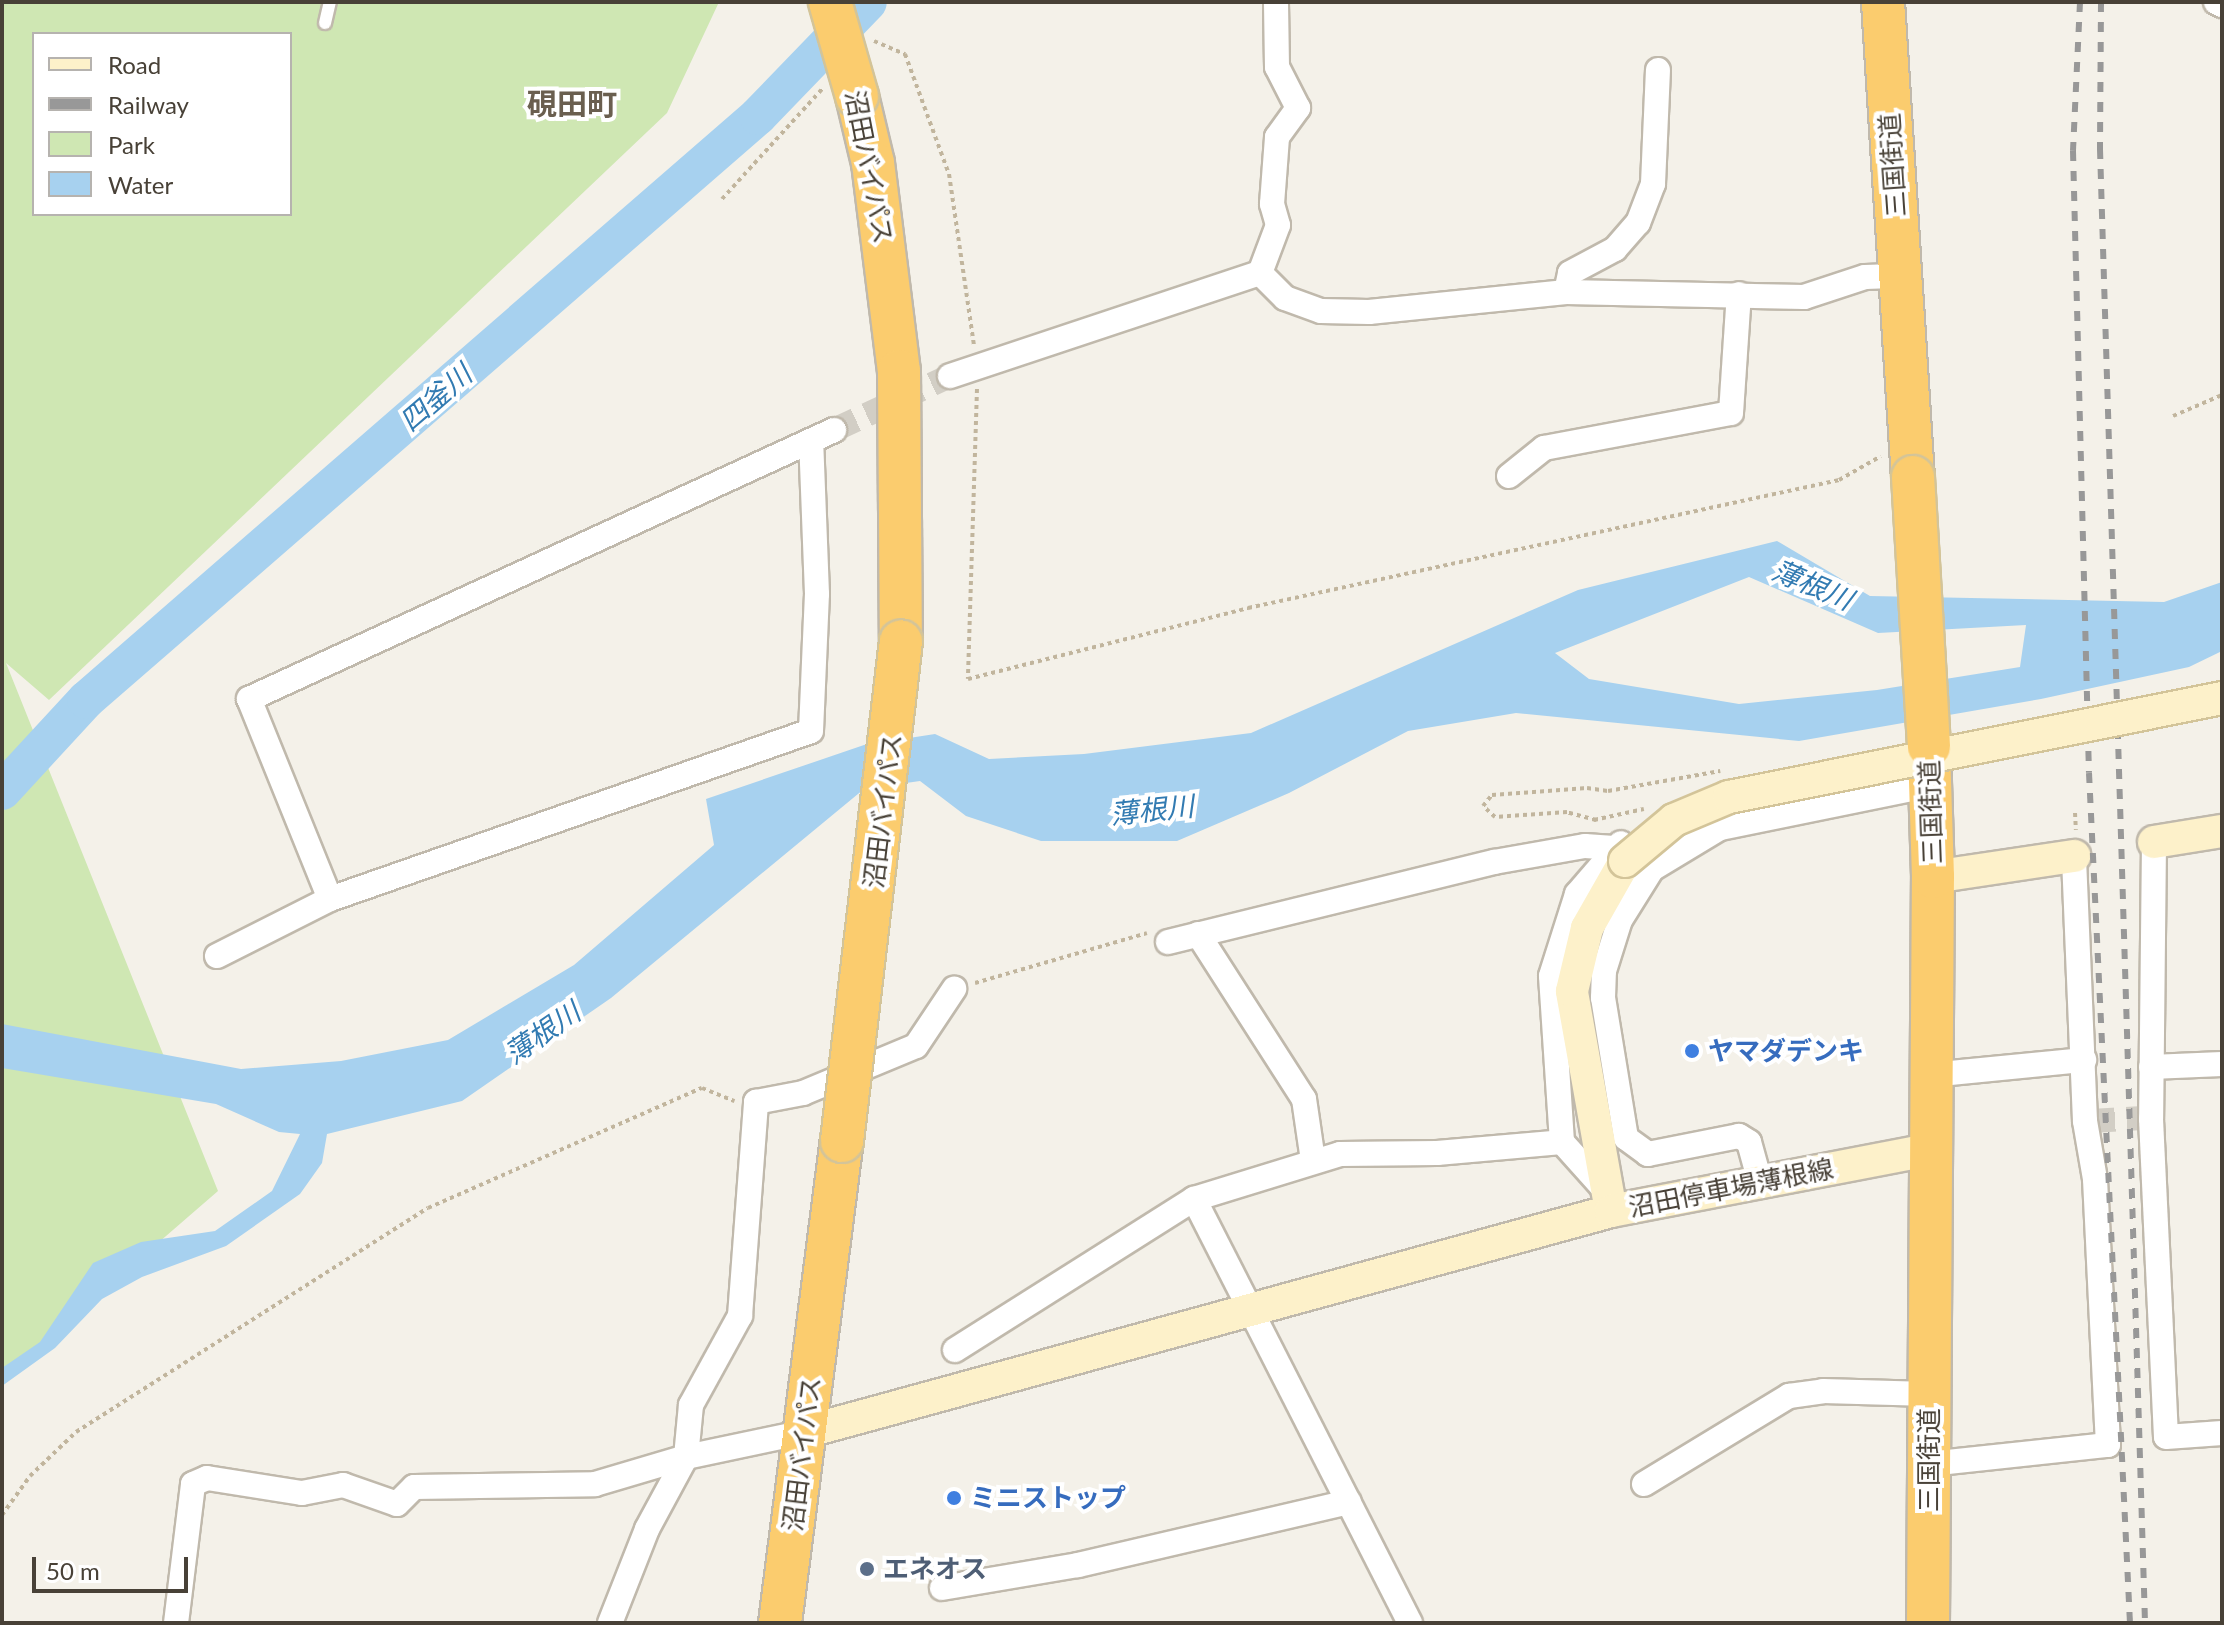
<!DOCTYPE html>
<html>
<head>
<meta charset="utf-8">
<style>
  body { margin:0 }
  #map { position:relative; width:2224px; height:1625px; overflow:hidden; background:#f4f1e9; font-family:Lato,"Noto Sans JP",sans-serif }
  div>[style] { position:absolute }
  .green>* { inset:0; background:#cfe7b3 }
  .water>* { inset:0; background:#a7d1ef }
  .river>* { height:38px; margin:-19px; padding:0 19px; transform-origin:19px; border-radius:19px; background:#a7d1ef }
  .street-tunnel>* { height:24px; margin-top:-12px; transform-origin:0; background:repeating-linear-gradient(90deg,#d2cec5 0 24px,transparent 0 36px) }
  .path>* { height:4px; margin-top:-2px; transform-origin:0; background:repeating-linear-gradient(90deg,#c1b59d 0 4px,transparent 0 8px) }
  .roads { filter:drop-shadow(2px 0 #c0b9ac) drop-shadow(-2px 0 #c0b9ac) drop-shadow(0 2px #c0b9ac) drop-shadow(0 -2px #c0b9ac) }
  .lane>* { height:12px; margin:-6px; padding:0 6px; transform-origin:6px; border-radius:6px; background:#fff }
  .street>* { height:24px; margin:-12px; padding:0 12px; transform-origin:12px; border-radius:12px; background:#fff }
  .secondary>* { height:32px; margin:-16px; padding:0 16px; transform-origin:16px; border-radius:16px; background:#fdf1ca }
  .highway>* { height:42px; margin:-21px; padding:0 21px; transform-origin:21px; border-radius:21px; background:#fbcc6e }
  .rail>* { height:6px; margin-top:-3px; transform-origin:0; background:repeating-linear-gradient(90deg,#989898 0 10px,transparent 0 20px) }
  .bridges { filter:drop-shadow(2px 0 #d3c499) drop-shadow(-2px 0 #d3c499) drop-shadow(0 2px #d3c499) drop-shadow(0 -2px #d3c499) }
  .secondary-bridge>* { height:32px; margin:-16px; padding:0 16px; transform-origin:16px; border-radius:16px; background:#fdf1ca }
  .highway-bridge>* { height:42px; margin:-21px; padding:0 21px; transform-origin:21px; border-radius:21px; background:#fbcc6e }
  .dots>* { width:22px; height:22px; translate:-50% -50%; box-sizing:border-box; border:4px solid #fff; border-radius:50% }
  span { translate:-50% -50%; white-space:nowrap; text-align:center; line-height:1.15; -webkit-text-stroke:8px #fff; paint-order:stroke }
  .street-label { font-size:26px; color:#484137 }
  .shop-label { font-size:26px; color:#366cbe; font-weight:700 }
  .left { translate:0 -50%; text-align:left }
  .service-label { font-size:26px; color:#4e5e75; font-weight:700 }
  .water-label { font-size:28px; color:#327bb2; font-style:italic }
  .quarter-label { font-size:30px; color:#6a5f4f; font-weight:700 }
  .frame { position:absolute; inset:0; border:4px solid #484137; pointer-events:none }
  .legend { position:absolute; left:32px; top:32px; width:260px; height:184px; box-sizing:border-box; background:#fff; border:2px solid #b6b3af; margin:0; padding:10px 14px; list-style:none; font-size:24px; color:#484137 }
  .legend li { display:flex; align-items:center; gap:16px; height:40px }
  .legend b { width:40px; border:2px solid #b6b3af }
  .scale { position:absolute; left:32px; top:1557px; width:156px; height:36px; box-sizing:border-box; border:4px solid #484137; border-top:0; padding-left:10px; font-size:24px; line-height:28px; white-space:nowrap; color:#484137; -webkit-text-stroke:6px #fff; paint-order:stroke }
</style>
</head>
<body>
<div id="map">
  <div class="green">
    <i style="clip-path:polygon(evenodd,2px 2px,719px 2px,667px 113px,49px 700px,6px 663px,218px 1191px,2px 1378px,2px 2px,34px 34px,290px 34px,290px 214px,34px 214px,34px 34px)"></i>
  </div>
  <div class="water">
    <i style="clip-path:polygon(evenodd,1777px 541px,1870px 596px,2164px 602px,2222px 582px,2222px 651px,2189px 667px,2041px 699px,1799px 741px,1516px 713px,1408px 731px,1289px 793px,1177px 841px,1041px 841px,966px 816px,920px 781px,864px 789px,611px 998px,462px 1101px,327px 1134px,322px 1163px,300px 1194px,226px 1246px,142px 1277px,102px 1299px,55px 1348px,2px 1386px,2px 1368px,40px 1342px,93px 1263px,141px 1242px,215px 1231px,272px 1191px,300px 1134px,279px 1132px,216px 1104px,2px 1068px,2px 1024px,241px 1069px,341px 1061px,448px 1040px,574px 965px,714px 845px,706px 799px,864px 745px,935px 734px,989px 759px,1084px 754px,1251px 733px,1578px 590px,1777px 541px,1749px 577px,1878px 633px,2026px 625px,2020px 667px,1877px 690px,1739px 704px,1589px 679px,1555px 653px,1749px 577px)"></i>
  </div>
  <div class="river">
    <i style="left:2px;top:791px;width:124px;rotate:-47.3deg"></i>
    <i style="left:86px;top:700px;width:890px;rotate:-40.99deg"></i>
    <i style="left:758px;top:116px;width:158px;rotate:-46deg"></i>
  </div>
  <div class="street-tunnel">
    <i style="left:834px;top:430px;width:128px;rotate:-25deg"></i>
    <i style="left:2091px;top:1121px;width:52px;rotate:-3.3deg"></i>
  </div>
  <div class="path">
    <i style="left:874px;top:41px;width:34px;rotate:23deg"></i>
    <i style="left:905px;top:54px;width:128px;rotate:69.9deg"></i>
    <i style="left:949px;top:174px;width:173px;rotate:81.7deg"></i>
    <i style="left:722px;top:199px;width:150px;rotate:-47.7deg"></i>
    <i style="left:977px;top:389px;width:290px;rotate:91.8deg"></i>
    <i style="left:968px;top:679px;width:289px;rotate:-14.2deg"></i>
    <i style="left:1248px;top:608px;width:605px;rotate:-12.22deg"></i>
    <i style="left:1839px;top:480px;width:48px;rotate:-29.7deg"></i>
    <i style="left:2173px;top:416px;width:53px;rotate:-23.2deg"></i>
    <i style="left:2075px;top:813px;width:17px;rotate:87deg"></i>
    <i style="left:1594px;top:820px;width:51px;rotate:-12.4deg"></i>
    <i style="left:1596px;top:820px;width:30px;rotate:-165deg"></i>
    <i style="left:1567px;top:812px;width:72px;rotate:176deg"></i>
    <i style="left:1495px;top:817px;width:16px;rotate:-137deg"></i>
    <i style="left:1483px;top:806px;width:14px;rotate:-51deg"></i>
    <i style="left:1492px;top:795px;width:95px;rotate:-4.2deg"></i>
    <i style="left:1587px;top:788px;width:21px;rotate:8deg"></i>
    <i style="left:1608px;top:791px;width:114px;rotate:-10.1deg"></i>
    <i style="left:975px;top:983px;width:179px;rotate:-16.2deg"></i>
    <i style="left:2px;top:1515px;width:48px;rotate:-54.3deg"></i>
    <i style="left:30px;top:1476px;width:64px;rotate:-43.7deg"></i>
    <i style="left:76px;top:1432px;width:417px;rotate:-32.5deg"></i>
    <i style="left:428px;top:1208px;width:299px;rotate:-23.7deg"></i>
    <i style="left:702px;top:1088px;width:35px;rotate:22deg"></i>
  </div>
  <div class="roads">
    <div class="lane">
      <i style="left:325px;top:23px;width:22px;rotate:-77deg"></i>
    </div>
    <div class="street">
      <i style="left:2216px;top:2px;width:7px;rotate:27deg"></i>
      <i style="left:1260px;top:273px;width:35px;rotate:45deg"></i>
      <i style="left:1285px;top:298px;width:38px;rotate:20deg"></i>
      <i style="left:1321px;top:311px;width:48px;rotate:1.2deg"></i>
      <i style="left:1369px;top:312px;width:198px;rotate:-5.8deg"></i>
      <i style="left:1566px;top:292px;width:238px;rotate:1.2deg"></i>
      <i style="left:1804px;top:297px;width:64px;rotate:-18.2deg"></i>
      <i style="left:1865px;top:277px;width:35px;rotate:-2deg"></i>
      <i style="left:1260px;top:273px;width:51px;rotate:-69.4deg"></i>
      <i style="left:1278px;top:225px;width:22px;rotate:-106deg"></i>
      <i style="left:1272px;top:204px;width:67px;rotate:-85.7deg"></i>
      <i style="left:1277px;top:137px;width:36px;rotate:-54deg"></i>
      <i style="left:1298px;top:108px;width:46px;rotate:-117.1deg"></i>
      <i style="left:1277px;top:67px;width:65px;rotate:-90.9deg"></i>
      <i style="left:1566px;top:292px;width:19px;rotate:-78deg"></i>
      <i style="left:1570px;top:273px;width:51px;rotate:-28.1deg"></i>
      <i style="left:1615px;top:249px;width:35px;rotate:-49deg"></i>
      <i style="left:1638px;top:223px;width:42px;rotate:-69deg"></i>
      <i style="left:1653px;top:184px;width:114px;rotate:-87.5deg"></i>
      <i style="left:950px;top:376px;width:327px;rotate:-18.4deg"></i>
      <i style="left:1509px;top:476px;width:45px;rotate:-38.7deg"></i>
      <i style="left:1544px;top:448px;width:190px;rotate:-10.6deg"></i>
      <i style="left:1731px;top:413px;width:119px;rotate:-86.2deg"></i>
      <i style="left:2154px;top:842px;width:277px;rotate:90.6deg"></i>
      <i style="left:2151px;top:1119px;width:318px;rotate:87.3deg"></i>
      <i style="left:2166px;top:1437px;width:56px;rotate:-4.1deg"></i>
      <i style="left:330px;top:899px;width:216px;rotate:-112deg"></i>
      <i style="left:249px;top:699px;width:644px;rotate:-24.69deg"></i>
      <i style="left:1198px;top:934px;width:196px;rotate:57.3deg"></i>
      <i style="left:1304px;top:1099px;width:63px;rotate:81.7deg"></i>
      <i style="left:1168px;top:942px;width:336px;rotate:-13.8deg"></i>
      <i style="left:1494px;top:862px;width:92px;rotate:-10deg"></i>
      <i style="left:1585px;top:846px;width:29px;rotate:4deg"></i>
      <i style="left:217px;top:956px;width:127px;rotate:-26.8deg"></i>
      <i style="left:330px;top:899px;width:509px;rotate:-19.25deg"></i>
      <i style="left:811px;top:731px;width:137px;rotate:-87.5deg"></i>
      <i style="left:817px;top:594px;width:153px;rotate:-92.2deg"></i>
      <i style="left:2151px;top:1067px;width:71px;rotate:-2.4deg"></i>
      <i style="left:1930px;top:1075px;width:155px;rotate:-5.6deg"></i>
      <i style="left:1562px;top:1142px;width:166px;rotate:-93.8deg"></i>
      <i style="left:1551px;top:976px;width:86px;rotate:-72.4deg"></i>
      <i style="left:1577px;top:894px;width:67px;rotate:-49.2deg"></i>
      <i style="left:1760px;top:1182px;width:41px;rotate:-105.4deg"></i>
      <i style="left:1749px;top:1142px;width:12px;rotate:-149deg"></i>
      <i style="left:1739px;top:1136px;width:93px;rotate:168.8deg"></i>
      <i style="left:1648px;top:1154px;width:27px;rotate:-144deg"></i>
      <i style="left:1626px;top:1138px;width:142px;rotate:-99.3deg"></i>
      <i style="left:1603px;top:998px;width:27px;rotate:-88deg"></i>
      <i style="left:1604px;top:971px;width:53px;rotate:-72.6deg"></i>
      <i style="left:1620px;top:920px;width:60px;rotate:-57.9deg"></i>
      <i style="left:1652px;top:869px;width:79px;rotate:-31.1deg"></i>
      <i style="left:1720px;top:828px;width:215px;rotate:-11.5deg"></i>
      <i style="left:1194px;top:1199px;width:476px;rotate:63deg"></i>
      <i style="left:955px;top:1350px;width:283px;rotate:-32.3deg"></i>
      <i style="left:1194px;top:1199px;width:153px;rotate:-17.1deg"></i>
      <i style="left:1340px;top:1154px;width:97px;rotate:-0.6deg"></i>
      <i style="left:1437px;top:1153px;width:125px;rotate:-5deg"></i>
      <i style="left:1562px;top:1142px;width:64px;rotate:48.1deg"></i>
      <i style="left:1929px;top:1464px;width:180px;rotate:-6.1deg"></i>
      <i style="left:2108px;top:1445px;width:266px;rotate:-92.8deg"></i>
      <i style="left:2095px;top:1179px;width:59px;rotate:-99.8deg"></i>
      <i style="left:2085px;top:1121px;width:265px;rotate:-92.4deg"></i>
      <i style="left:1644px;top:1484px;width:170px;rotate:-31.3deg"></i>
      <i style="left:1789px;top:1396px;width:34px;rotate:-8deg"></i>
      <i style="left:1823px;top:1391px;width:106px;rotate:1.6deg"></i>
      <i style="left:942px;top:1588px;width:138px;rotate:-9.6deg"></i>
      <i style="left:1078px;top:1565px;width:278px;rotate:-13.1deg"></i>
      <i style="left:176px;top:1623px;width:140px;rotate:-83deg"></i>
      <i style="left:193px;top:1484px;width:15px;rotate:-23deg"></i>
      <i style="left:207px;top:1478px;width:96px;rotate:9deg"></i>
      <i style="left:302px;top:1493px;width:42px;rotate:-11deg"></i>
      <i style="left:343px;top:1485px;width:57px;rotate:19.4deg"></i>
      <i style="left:397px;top:1504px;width:24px;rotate:-45deg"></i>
      <i style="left:414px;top:1487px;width:181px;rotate:-0.9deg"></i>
      <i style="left:595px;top:1484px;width:95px;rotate:-16.5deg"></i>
      <i style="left:686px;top:1457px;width:122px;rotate:-11.9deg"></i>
      <i style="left:610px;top:1623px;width:101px;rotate:-68.5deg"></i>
      <i style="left:647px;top:1529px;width:82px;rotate:-61.6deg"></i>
      <i style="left:686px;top:1457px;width:52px;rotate:-84.5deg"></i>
      <i style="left:691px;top:1405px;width:102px;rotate:-61.2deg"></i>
      <i style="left:740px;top:1316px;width:215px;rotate:-85.7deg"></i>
      <i style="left:756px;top:1102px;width:48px;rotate:-10.8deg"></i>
      <i style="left:803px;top:1093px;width:122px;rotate:-22.6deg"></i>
      <i style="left:916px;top:1046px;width:69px;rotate:-56.3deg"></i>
    </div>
    <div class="secondary">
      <i style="left:2154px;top:842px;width:69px;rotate:-9.2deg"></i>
      <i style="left:1933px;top:877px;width:143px;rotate:-8.5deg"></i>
      <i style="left:1611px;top:1211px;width:223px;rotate:-100.1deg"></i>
      <i style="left:1572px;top:991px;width:65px;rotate:-76.6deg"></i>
      <i style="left:1587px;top:928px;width:77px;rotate:-60.4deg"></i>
      <i style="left:805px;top:1432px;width:836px;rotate:-15.33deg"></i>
      <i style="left:1611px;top:1211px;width:324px;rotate:-10.9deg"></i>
    </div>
    <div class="highway">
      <i style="left:1883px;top:2px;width:476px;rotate:86.4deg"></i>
      <i style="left:857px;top:96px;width:69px;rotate:76.6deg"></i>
      <i style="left:873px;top:163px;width:210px;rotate:82.9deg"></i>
      <i style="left:899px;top:371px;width:270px;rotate:89.6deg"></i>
      <i style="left:780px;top:1623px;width:486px;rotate:-82.7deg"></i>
      <i style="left:1928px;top:1623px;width:746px;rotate:-89.62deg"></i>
      <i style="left:1933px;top:877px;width:130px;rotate:-91.8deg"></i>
    </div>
  </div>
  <div class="rail">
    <i style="left:2080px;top:2px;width:149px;rotate:92.7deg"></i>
    <i style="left:2073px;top:151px;width:622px;rotate:88.53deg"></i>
    <i style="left:2089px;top:773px;width:851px;rotate:87.24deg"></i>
    <i style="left:2101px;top:2px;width:147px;rotate:90.4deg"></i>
    <i style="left:2100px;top:149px;width:1475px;rotate:88.25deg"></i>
  </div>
  <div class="bridges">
    <div class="secondary-bridge">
      <i style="left:1625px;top:861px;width:64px;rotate:-39.9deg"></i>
      <i style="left:1674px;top:820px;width:60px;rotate:-22.7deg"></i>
      <i style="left:1729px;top:797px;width:503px;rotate:-11.35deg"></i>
    </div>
    <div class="highway-bridge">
      <i style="left:830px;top:2px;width:98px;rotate:74deg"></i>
      <i style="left:1913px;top:477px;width:270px;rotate:86.6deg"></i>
      <i style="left:842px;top:1141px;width:503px;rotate:-83.27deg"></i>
    </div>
  </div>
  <div class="dots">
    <i style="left:1692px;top:1051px;background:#3f7fe0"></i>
    <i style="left:954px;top:1498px;background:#3f7fe0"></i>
    <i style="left:867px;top:1569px;background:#5c6f8a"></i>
  </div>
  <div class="street-label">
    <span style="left:1893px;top:165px;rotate:-94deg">三国街道</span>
    <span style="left:869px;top:167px;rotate:79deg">沼田バイパス</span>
    <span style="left:883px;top:811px;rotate:-83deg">沼田バイパス</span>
    <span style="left:1931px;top:812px;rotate:-92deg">三国街道</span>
    <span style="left:1731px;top:1188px;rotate:-11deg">沼田停車場薄根線</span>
    <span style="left:802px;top:1454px;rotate:-83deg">沼田バイパス</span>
    <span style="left:1929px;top:1460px;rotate:-90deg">三国街道</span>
  </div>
  <div class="shop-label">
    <span class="left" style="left:1708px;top:1051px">ヤマダデンキ</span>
    <span class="left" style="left:970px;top:1498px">ミニストップ</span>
  </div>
  <div class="service-label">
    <span class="left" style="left:883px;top:1569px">エネオス</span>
  </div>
  <div class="water-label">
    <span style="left:435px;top:397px;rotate:-41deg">四釜川</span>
    <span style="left:1813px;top:584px;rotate:23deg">薄根川</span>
    <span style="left:1152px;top:809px;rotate:-6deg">薄根川</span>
    <span style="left:542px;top:1032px;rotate:-35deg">薄根川</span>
  </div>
  <div class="quarter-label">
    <span style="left:572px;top:103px">硯田町</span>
  </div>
  <div class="frame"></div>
  <ul class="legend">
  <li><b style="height:10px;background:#fdf1ca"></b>Road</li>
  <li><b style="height:10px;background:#989898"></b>Railway</li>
  <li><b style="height:22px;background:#cfe7b3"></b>Park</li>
  <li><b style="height:22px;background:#a7d1ef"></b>Water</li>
  </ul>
  <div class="scale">50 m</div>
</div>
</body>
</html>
